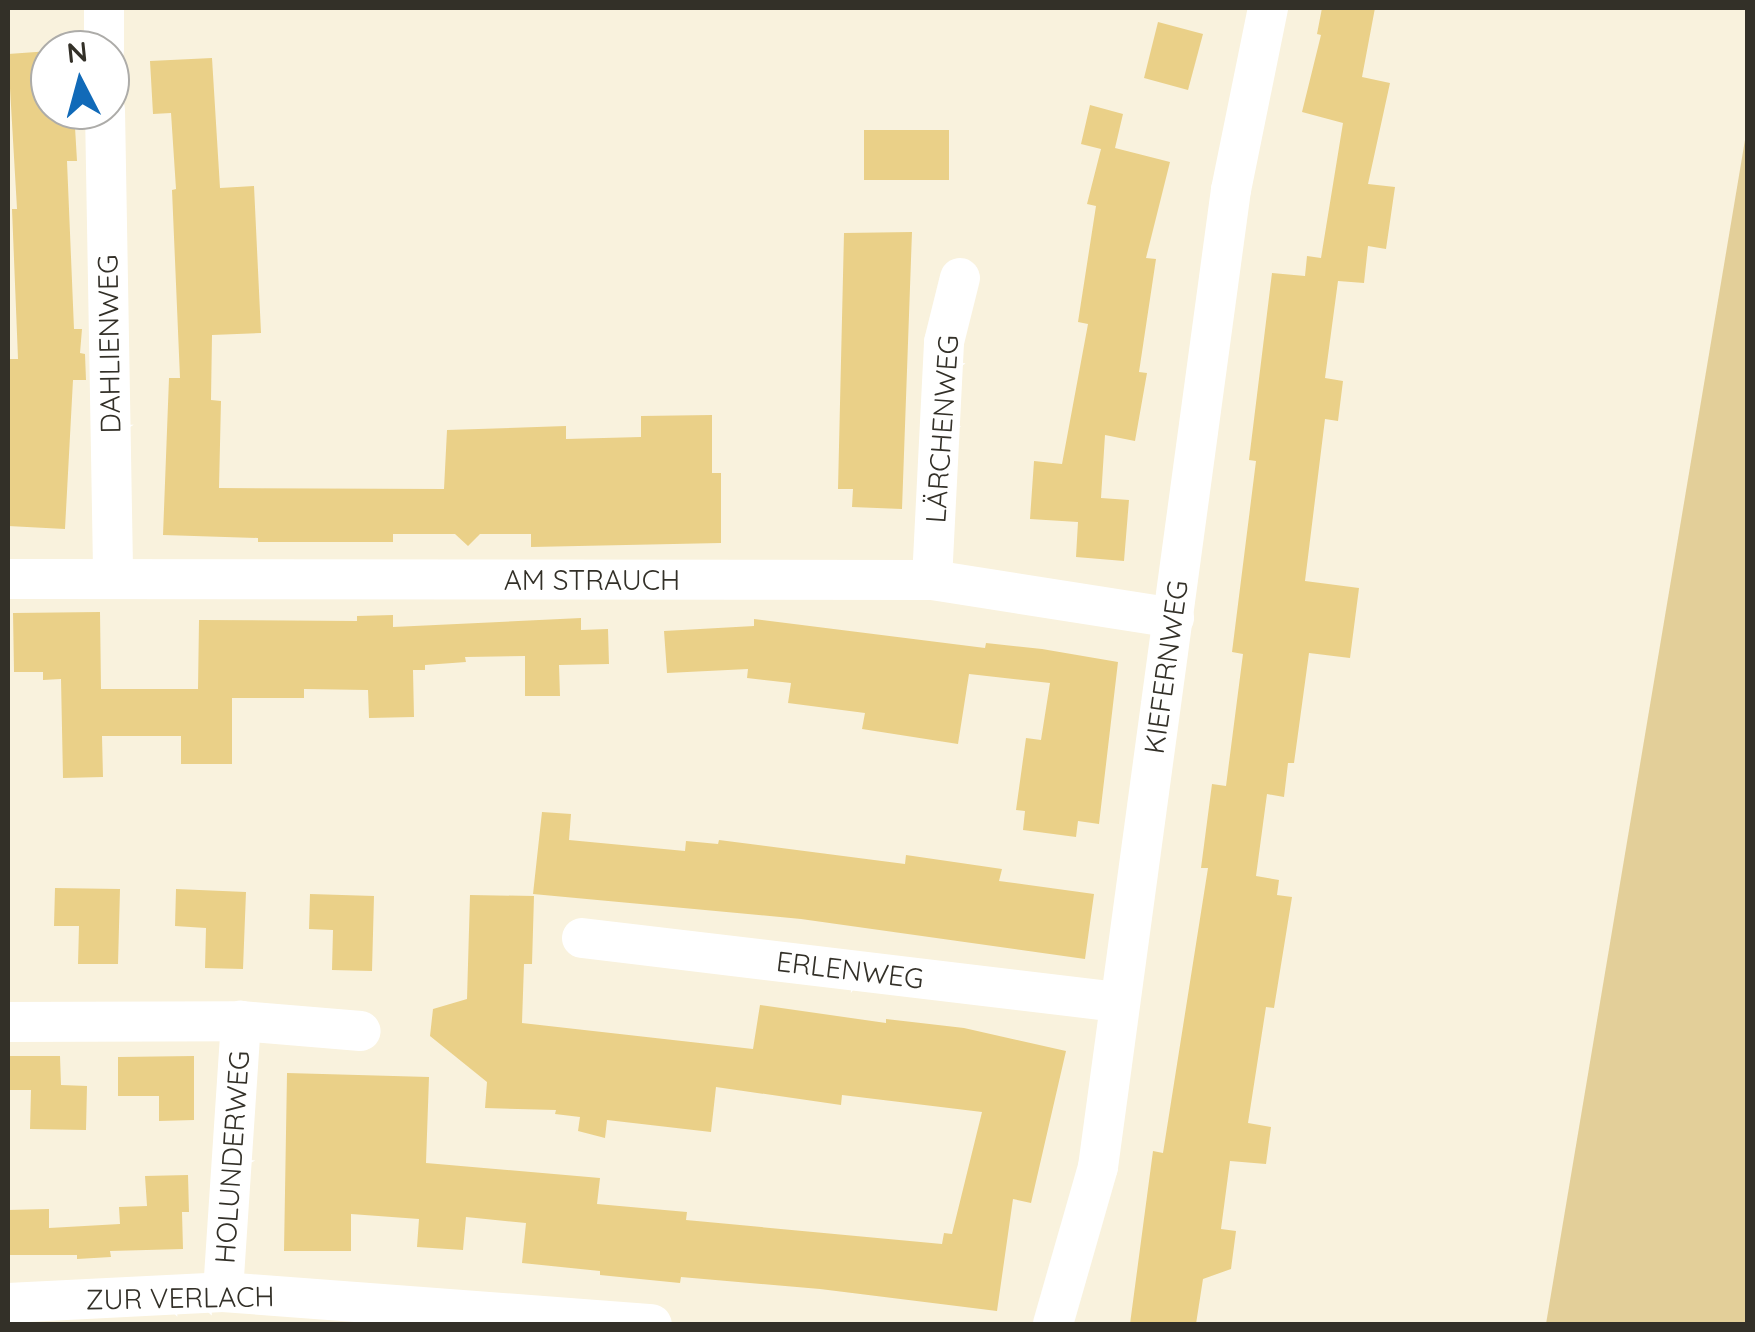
<!DOCTYPE html>
<html>
<head>
<meta charset="utf-8">
<style>
  body { margin:0 }
  #map { position:relative; width:1755px; height:1332px; overflow:hidden; background:#f9f2dd; font-family:Quicksand,sans-serif }
  div>[style] { position:absolute }
  .green>* { inset:0; background:#e3cf99 }
  .building>* { inset:0; background:#ead088 }
  .minor>* { height:40px; margin:-20px; padding:0 20px; transform-origin:20px; border-radius:20px; background:#fff }
  span { translate:-50% -50%; white-space:nowrap; text-align:center; line-height:1.15; -webkit-text-stroke:8px #fff; paint-order:stroke }
  .street-label { font-size:28px; color:#333028 }
  .frame { position:absolute; inset:0; border:10px solid #333028; pointer-events:none }
  .north { position:absolute; left:30px; top:30px; width:100px; height:100px; box-sizing:border-box; background:#fff; border:2px solid #adaca9; border-radius:50%; rotate:354deg; font-size:28px; font-weight:700; line-height:40px; text-align:center; color:#333028 }
  .north::after { content:''; display:block; margin:auto; width:35px; height:45px; background:#116ab8; clip-path:polygon(50% 0,100% 100%,50% 72%,0 100%) }
</style>
</head>
<body>
<div id="map">
  <div class="green">
    <i style="clip-path:polygon(1747px 128px,1747px 1324px,1546px 1324px)"></i>
  </div>
  <div class="building">
    <i style="clip-path:polygon(1322px 8px,1375px 8px,1362px 77px,1390px 83px,1368px 184px,1395px 187px,1386px 249px,1368px 246px,1364px 283px,1338px 281px,1325px 378px,1343px 381px,1338px 421px,1325px 419px,1305px 581px,1359px 588px,1350px 658px,1309px 653px,1294px 763px,1288px 763px,1284px 797px,1267px 794px,1256px 876px,1279px 880px,1277px 895px,1292px 897px,1274px 1008px,1266px 1007px,1248px 1123px,1271px 1127px,1266px 1164px,1230px 1161px,1221px 1229px,1236px 1231px,1231px 1269px,1203px 1279px,1196px 1324px,1130px 1324px,1153px 1151px,1163px 1153px,1208px 868px,1201px 868px,1212px 784px,1226px 786px,1243px 654px,1232px 652px,1256px 461px,1249px 460px,1272px 273px,1305px 276px,1307px 256px,1321px 258px,1343px 123px,1302px 112px,1321px 35px,1317px 34px)"></i>
    <i style="clip-path:polygon(1158px 22px,1203px 34px,1188px 90px,1144px 78px)"></i>
    <i style="clip-path:polygon(50px 51px,50px 110px,74px 110px,77px 161px,67px 161px,74px 329px,82px 329px,80px 353px,85px 354px,86px 380px,73px 380px,65px 529px,8px 526px,8px 359px,18px 359px,12px 209px,17px 209px,8px 54px)"></i>
    <i style="clip-path:polygon(212px 58px,220px 188px,254px 186px,261px 333px,212px 335px,211px 400px,221px 401px,219px 488px,444px 489px,447px 430px,566px 426px,566px 439px,641px 437px,641px 416px,712px 415px,712px 473px,721px 473px,721px 543px,531px 547px,531px 534px,480px 534px,468px 546px,455px 534px,393px 534px,393px 542px,258px 542px,258px 538px,163px 535px,169px 378px,180px 378px,172px 190px,176px 189px,171px 113px,153px 114px,150px 61px)"></i>
    <i style="clip-path:polygon(1090px 105px,1123px 114px,1115px 148px,1170px 162px,1146px 258px,1156px 259px,1139px 372px,1147px 373px,1135px 441px,1105px 435px,1101px 498px,1129px 500px,1124px 561px,1076px 557px,1078px 522px,1030px 519px,1034px 461px,1062px 464px,1088px 324px,1078px 322px,1096px 206px,1087px 204px,1101px 149px,1081px 144px)"></i>
    <i style="clip-path:polygon(864px 130px,949px 130px,949px 180px,864px 180px)"></i>
    <i style="clip-path:polygon(912px 232px,902px 509px,852px 507px,853px 489px,838px 489px,844px 233px)"></i>
    <i style="clip-path:polygon(100px 612px,101px 689px,198px 689px,199px 620px,357px 621px,357px 616px,393px 615px,393px 627px,581px 618px,581px 630px,608px 629px,609px 664px,559px 665px,560px 696px,525px 696px,525px 656px,465px 657px,466px 662px,425px 665px,425px 670px,413px 670px,414px 717px,369px 718px,368px 690px,304px 689px,304px 698px,232px 698px,232px 764px,181px 764px,181px 736px,102px 736px,103px 777px,63px 778px,61px 679px,43px 680px,43px 672px,14px 672px,13px 613px)"></i>
    <i style="clip-path:polygon(754px 619px,985px 648px,986px 643px,1042px 649px,1118px 662px,1099px 824px,1078px 821px,1076px 837px,1023px 830px,1025px 811px,1016px 810px,1026px 738px,1041px 740px,1050px 683px,969px 674px,958px 744px,862px 729px,865px 713px,788px 703px,791px 683px,747px 678px,748px 669px,667px 673px,664px 631px,754px 626px)"></i>
    <i style="clip-path:polygon(542px 812px,571px 814px,569px 840px,685px 851px,686px 841px,718px 844px,719px 840px,905px 864px,906px 855px,1002px 869px,999px 881px,1094px 894px,1085px 959px,801px 919px,533px 894px)"></i>
    <i style="clip-path:polygon(55px 888px,120px 889px,118px 964px,78px 964px,79px 926px,54px 926px)"></i>
    <i style="clip-path:polygon(176px 889px,246px 892px,243px 969px,205px 968px,206px 928px,175px 926px)"></i>
    <i style="clip-path:polygon(310px 894px,374px 896px,372px 971px,332px 970px,333px 930px,309px 929px)"></i>
    <i style="clip-path:polygon(470px 895px,534px 896px,532px 964px,524px 964px,522px 1023px,753px 1049px,760px 1005px,886px 1023px,886px 1019px,964px 1028px,1066px 1051px,1031px 1203px,1013px 1199px,997px 1311px,820px 1289px,681px 1277px,680px 1283px,600px 1275px,600px 1271px,522px 1263px,526px 1223px,466px 1217px,463px 1250px,417px 1247px,419px 1219px,351px 1214px,351px 1251px,284px 1251px,287px 1073px,429px 1077px,426px 1163px,600px 1178px,597px 1204px,687px 1212px,686px 1220px,942px 1244px,944px 1233px,952px 1234px,982px 1112px,842px 1095px,841px 1105px,716px 1087px,711px 1132px,607px 1120px,605px 1138px,578px 1131px,580px 1117px,555px 1114px,556px 1110px,485px 1108px,487px 1082px,430px 1036px,433px 1009px,467px 999px)"></i>
    <i style="clip-path:polygon(8px 1056px,60px 1056px,61px 1085px,87px 1086px,86px 1130px,30px 1129px,31px 1090px,8px 1090px)"></i>
    <i style="clip-path:polygon(194px 1056px,194px 1120px,159px 1121px,159px 1096px,118px 1096px,118px 1057px)"></i>
    <i style="clip-path:polygon(188px 1175px,189px 1212px,182px 1212px,183px 1249px,110px 1251px,111px 1257px,77px 1259px,77px 1255px,8px 1255px,8px 1210px,49px 1209px,49px 1228px,120px 1224px,119px 1207px,147px 1206px,145px 1176px)"></i>
  </div>
  <div class="minor">
    <i style="left:104px;top:8px;width:42px;rotate:90deg"></i>
    <i style="left:105px;top:110px;width:469px;rotate:89deg"></i>
    <i style="left:8px;top:579px;width:924px;rotate:0.06deg"></i>
    <i style="left:932px;top:580px;width:245px;rotate:8.9deg"></i>
    <i style="left:932px;top:580px;width:238px;rotate:-87.1deg"></i>
    <i style="left:944px;top:342px;width:66px;rotate:-76deg"></i>
    <i style="left:582px;top:938px;width:540px;rotate:6.81deg"></i>
    <i style="left:8px;top:1022px;width:233px;rotate:-0.2deg"></i>
    <i style="left:241px;top:1021px;width:120px;rotate:4.8deg"></i>
    <i style="left:223px;top:1292px;width:272px;rotate:-86.2deg"></i>
    <i style="left:8px;top:1303px;width:215px;rotate:-2.9deg"></i>
    <i style="left:223px;top:1292px;width:430px;rotate:4.3deg"></i>
    <i style="left:1053px;top:1324px;width:163px;rotate:-74deg"></i>
    <i style="left:1098px;top:1167px;width:986px;rotate:-82.25deg"></i>
    <i style="left:1231px;top:190px;width:186px;rotate:-78.5deg"></i>
  </div>
  <div class="street-label">
    <span style="left:109px;top:344px;rotate:-91deg">DAHLIENWEG</span>
    <span style="left:942px;top:429px;rotate:-86deg">LÄRCHENWEG</span>
    <span style="left:592px;top:580px">AM STRAUCH</span>
    <span style="left:1166px;top:667px;rotate:-82deg">KIEFERNWEG</span>
    <span style="left:850px;top:970px;rotate:7deg">ERLENWEG</span>
    <span style="left:232px;top:1157px;rotate:-86deg">HOLUNDERWEG</span>
    <span style="left:180px;top:1298px;rotate:-1deg">ZUR VERLACH</span>
  </div>
  <div class="frame"></div>
  <div class="north">N</div>
</div>
</body>
</html>
